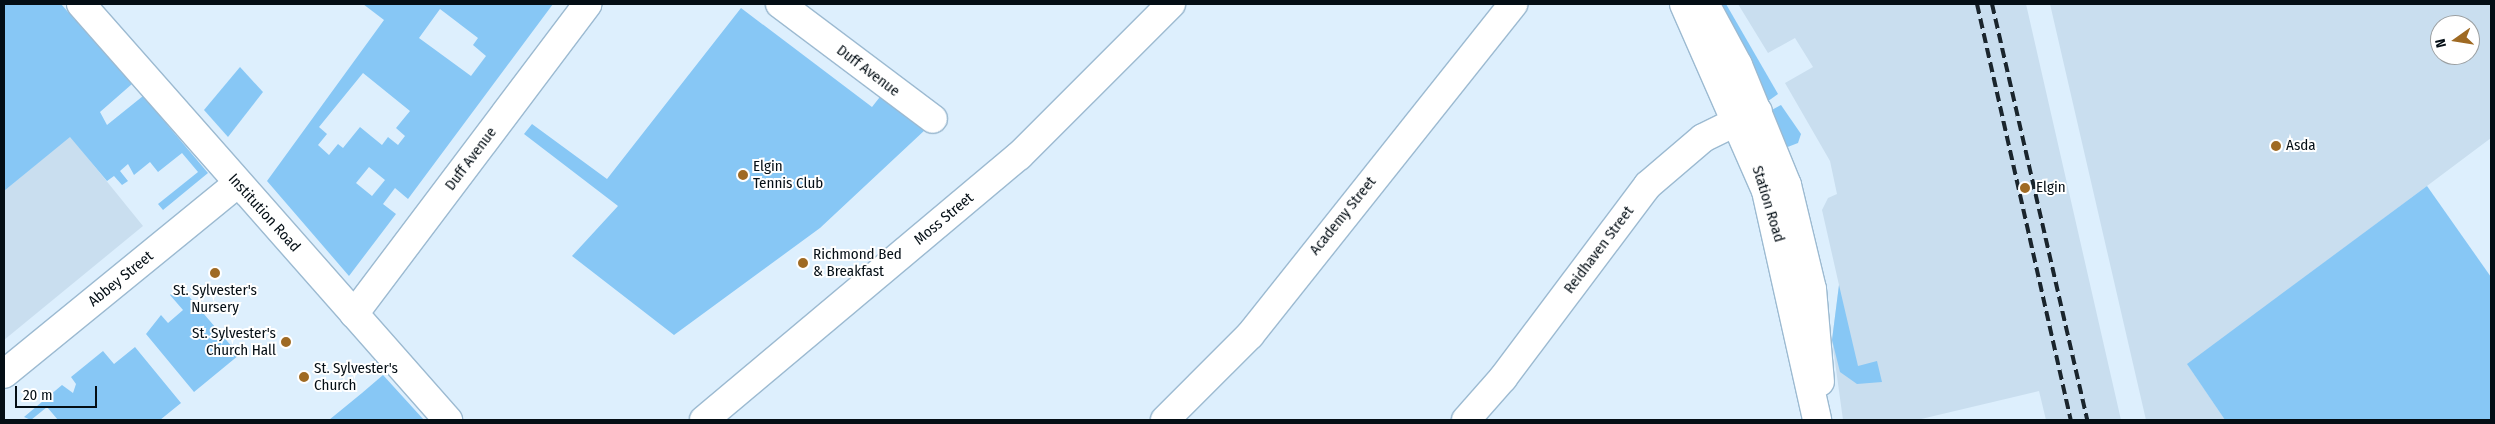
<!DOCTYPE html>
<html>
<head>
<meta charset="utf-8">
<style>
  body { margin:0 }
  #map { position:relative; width:2495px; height:424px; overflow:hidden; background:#ddeffd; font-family:"Fira Sans Condensed",sans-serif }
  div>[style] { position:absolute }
  .built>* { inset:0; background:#c9deef }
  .green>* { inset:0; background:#87c7f5 }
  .roads { filter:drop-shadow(1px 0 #9cbad1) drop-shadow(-1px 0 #9cbad1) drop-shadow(0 1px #9cbad1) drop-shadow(0 -1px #9cbad1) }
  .minor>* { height:28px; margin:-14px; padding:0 14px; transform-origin:14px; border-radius:14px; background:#fff }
  .major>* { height:28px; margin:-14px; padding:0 14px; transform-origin:14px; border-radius:14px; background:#fff }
  .rail>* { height:4px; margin-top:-2px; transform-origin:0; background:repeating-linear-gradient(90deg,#1a252d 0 10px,transparent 0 15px) }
  .dots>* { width:14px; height:14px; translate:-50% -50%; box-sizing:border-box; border:2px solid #fff; border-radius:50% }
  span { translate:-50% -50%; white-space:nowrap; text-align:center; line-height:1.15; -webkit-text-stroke:4px #fff; paint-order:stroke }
  .street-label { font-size:15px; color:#040e15 }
  .poi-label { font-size:15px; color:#040e15 }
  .left { translate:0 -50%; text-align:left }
  .right { translate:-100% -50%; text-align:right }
  .frame { position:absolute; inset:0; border:5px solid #040e15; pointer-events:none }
  .north { position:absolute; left:2430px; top:15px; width:50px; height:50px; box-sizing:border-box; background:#fff; border:1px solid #9b9fa1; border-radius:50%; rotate:257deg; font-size:14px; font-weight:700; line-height:20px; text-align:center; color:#040e15 }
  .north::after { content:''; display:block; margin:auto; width:18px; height:22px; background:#9f6a23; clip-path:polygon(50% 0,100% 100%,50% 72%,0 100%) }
  .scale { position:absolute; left:15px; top:386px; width:82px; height:22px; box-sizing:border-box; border:2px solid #040e15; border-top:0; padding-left:6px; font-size:15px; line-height:18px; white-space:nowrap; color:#040e15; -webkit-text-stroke:4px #fff; paint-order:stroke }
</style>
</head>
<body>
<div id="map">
  <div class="built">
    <i style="clip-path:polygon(1738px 4px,2026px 4px,2121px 420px,2046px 420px,2039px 391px,1917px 420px,1843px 420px,1832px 340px,1839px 285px,1822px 210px,1828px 198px,1837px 194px,1830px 161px,1785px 83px,1813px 67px,1795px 38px,1768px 53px)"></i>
    <i style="clip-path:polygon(evenodd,2050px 4px,2491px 4px,2491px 138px,2188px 365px,2225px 420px,2146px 420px,2050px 4px,2440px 25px,2470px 25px,2470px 55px,2440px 55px,2440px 25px)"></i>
    <i style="clip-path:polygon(70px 136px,143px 226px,4px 340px,4px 191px)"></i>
  </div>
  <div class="green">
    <i style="clip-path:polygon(4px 4px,61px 4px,132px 84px,100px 112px,107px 125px,143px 96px,208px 173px,163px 210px,158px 204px,198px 172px,182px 153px,158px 172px,150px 162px,134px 175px,128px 164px,120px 171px,128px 181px,122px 185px,114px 176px,107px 181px,70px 137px,4px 191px)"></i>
    <i style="clip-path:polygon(evenodd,363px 4px,553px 4px,408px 199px,395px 188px,383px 204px,396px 214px,349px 276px,267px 181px,384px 20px,363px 4px,440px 9px,478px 38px,473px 45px,486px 56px,471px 76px,419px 38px,440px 9px,363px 4px,363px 73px,410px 111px,396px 128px,405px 136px,398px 145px,388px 137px,382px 145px,360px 127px,343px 148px,338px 144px,329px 155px,318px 145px,327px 134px,319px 127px,363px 73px,363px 4px,369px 167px,385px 180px,372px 196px,356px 183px,369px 167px)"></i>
    <i style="clip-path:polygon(1718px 4px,1726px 4px,1778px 94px,1764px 104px)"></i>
    <i style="clip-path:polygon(741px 8px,872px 107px,883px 93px,926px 129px,820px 228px,674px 335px,572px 256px,618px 206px,524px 134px,532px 124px,607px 179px)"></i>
    <i style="clip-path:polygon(240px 67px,263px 92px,228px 137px,204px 110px)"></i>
    <i style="clip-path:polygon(1781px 105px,1801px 134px,1798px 143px,1785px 148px,1768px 112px)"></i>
    <i style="clip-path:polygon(2427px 186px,2491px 277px,2491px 420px,2225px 420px,2187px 364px)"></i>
    <i style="clip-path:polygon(1839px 285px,1858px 366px,1877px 361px,1882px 382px,1857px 384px,1840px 372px,1832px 340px)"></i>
    <i style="clip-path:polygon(180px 286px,239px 355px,194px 392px,146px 334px,161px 315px,168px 323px,183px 310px,170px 295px)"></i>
    <i style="clip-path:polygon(135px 347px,181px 403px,160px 420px,58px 420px,47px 407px,31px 420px,24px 417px,62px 385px,73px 393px,76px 384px,71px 377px,103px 351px,114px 364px)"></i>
    <i style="clip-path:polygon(383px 375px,424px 420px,329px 420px,362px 393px)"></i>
  </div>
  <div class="roads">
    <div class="minor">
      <i style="left:81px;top:4px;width:555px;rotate:48.58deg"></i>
      <i style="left:780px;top:4px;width:191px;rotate:36.9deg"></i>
      <i style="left:354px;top:314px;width:388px;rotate:-53deg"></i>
      <i style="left:4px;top:374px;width:302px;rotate:-39.2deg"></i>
      <i style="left:704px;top:420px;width:411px;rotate:-40deg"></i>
      <i style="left:1019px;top:156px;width:215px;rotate:-45deg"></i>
      <i style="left:1165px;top:420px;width:120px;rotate:-45deg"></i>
      <i style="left:1250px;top:335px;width:423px;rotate:-51.5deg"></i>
      <i style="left:1466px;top:420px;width:56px;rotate:-48.6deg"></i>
      <i style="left:1503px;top:378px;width:241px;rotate:-53.1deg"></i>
      <i style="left:1648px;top:185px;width:72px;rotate:-40.5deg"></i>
      <i style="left:1703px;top:138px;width:61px;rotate:-26.1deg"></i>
    </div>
    <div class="major">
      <i style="left:1684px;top:4px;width:204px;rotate:66.3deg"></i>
      <i style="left:1766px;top:191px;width:235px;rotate:77.4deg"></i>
      <i style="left:1705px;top:4px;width:69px;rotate:61.6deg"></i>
      <i style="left:1738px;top:65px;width:130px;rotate:67.8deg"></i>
      <i style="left:1787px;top:185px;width:107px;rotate:76.5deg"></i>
      <i style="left:1812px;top:289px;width:93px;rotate:85.1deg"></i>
    </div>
  </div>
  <div class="rail">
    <i style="left:1977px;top:4px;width:426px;rotate:77.3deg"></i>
    <i style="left:1992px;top:4px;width:427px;rotate:77.1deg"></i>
  </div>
  <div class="dots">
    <i style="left:2276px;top:146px;background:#9f6a23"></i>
    <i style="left:743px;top:175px;background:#9f6a23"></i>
    <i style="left:2025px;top:188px;background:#9f6a23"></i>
    <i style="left:803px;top:263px;background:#9f6a23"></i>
    <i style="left:215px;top:273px;background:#9f6a23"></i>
    <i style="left:286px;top:342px;background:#9f6a23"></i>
    <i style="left:304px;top:377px;background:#9f6a23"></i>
  </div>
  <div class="street-label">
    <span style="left:868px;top:71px;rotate:37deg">Duff Avenue</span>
    <span style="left:471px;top:159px;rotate:-53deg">Duff Avenue</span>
    <span style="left:1768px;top:204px;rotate:73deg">Station Road</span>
    <span style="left:264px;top:213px;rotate:48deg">Institution Road</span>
    <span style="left:1343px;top:216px;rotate:-51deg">Academy Street</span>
    <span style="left:944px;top:219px;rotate:-40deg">Moss Street</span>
    <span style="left:1599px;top:250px;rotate:-53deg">Reidhaven Street</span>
    <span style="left:121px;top:279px;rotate:-39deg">Abbey Street</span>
  </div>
  <div class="poi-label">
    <span class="left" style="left:2286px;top:146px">Asda</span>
    <span class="left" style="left:753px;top:175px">Elgin<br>Tennis Club</span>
    <span class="left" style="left:2036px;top:188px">Elgin</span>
    <span class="left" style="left:813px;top:263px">Richmond Bed<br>&amp; Breakfast</span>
    <span style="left:215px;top:299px">St. Sylvester's<br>Nursery</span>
    <span class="right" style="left:276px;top:342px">St. Sylvester's<br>Church Hall</span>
    <span class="left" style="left:314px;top:377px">St. Sylvester's<br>Church</span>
  </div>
  <div class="frame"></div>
  <div class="north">N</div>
  <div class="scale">20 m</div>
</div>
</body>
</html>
